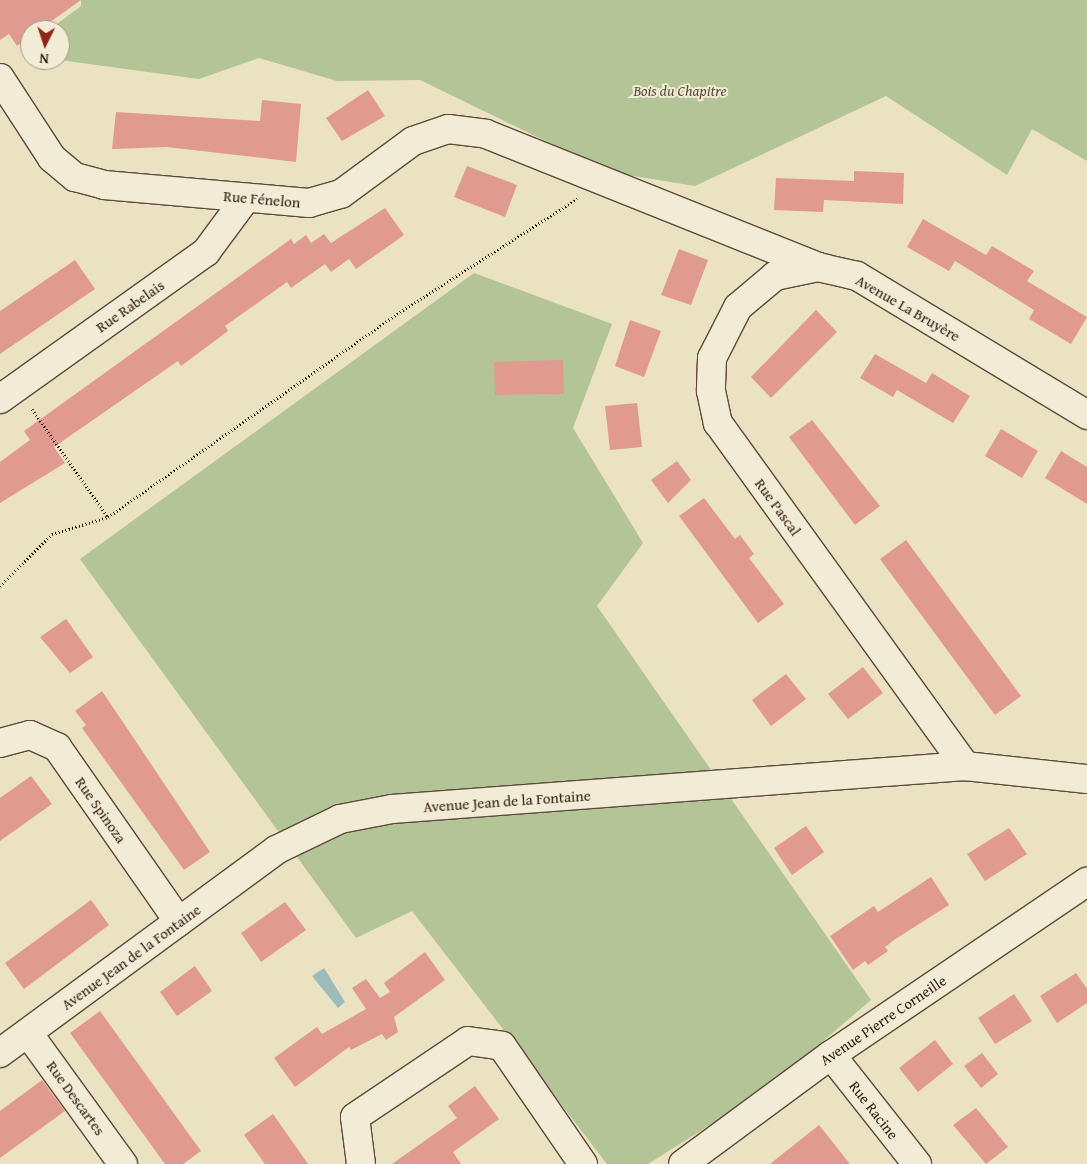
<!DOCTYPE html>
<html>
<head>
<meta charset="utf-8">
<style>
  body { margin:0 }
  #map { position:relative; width:1087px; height:1164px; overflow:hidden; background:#ebe2c2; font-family:"Gentium Book Plus",serif }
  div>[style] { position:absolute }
  .green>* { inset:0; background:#b3c496 }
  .water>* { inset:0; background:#9bbcbb }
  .building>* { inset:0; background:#e19a8f }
  .path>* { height:3px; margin-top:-1.5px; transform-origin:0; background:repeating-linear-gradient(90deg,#2f180c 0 1px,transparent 0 3.5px) }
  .roads { filter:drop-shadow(1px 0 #5e4a3a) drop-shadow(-1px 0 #5e4a3a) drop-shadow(0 1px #5e4a3a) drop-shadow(0 -1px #5e4a3a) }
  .minor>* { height:28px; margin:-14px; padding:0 14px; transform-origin:14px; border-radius:14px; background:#f2ecd7 }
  span { translate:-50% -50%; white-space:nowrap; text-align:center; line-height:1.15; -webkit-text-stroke:4px #f2ecd7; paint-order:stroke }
  .park-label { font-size:15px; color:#574c35; font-style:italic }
  .street-label { font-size:15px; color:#2f180c }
  .north { position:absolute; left:20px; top:20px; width:50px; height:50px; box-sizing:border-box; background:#f2ecd7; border:1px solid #a49786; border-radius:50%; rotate:184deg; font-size:14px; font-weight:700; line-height:20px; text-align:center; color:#2f180c }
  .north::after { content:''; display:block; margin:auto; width:18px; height:22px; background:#8f2418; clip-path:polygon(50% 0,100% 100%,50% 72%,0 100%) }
</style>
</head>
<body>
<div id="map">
  <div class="green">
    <i style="clip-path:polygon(81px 0,1087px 0,1087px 161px,1032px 129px,1007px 175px,886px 96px,695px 186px,609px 172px,420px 80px,337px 81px,259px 58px,199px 79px,60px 60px,60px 30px,49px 30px,81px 6px)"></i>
    <i style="clip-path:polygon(474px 273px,612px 324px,573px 428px,643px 543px,597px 606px,871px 1000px,767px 1089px,648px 1164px,607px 1164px,412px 911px,356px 938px,80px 559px)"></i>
  </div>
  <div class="water">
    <i style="clip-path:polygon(324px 968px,345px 1002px,338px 1008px,312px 976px)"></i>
  </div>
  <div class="building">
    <i style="clip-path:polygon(0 0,81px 0,39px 30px,30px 30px,30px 36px,17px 46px,9px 34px,0 40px)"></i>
    <i style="clip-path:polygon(368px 90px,385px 116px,342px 141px,326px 118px)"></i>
    <i style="clip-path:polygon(262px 100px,301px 104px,296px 162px,167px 147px,112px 149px,116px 112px,260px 121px)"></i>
    <i style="clip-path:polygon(467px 166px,517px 185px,505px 217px,454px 197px)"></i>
    <i style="clip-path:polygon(854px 171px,904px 173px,903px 204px,824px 200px,823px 212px,774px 210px,776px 178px,854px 181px)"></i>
    <i style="clip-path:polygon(385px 208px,404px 235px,356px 269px,349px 259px,331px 272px,325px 264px,291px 288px,287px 282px,225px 326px,228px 331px,181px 366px,178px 361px,54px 447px,65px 463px,0 503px,0 462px,30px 440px,24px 431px,291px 239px,294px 244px,306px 235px,311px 243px,324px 234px,331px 243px)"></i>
    <i style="clip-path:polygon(923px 219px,986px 255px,992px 246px,1034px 271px,1027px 281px,1087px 317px,1071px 344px,1029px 319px,1034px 310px,955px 261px,949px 271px,907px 247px)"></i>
    <i style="clip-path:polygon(679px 249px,708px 260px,691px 305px,661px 295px)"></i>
    <i style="clip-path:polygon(75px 260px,95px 289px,0 354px,0 311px)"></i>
    <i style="clip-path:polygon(816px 310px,837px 332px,771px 398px,751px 377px)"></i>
    <i style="clip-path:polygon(630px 320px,661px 331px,644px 377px,615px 366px)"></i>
    <i style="clip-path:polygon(875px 354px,926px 383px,932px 373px,970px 396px,953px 423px,897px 390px,893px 397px,860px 378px)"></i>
    <i style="clip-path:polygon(563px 360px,564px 394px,495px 395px,494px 362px)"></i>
    <i style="clip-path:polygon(637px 403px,642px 447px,610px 450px,605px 406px)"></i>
    <i style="clip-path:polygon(812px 420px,880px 506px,855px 525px,789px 437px)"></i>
    <i style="clip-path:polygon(1001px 429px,1038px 451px,1022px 478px,985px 456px)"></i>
    <i style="clip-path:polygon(1061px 451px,1087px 467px,1087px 504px,1045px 478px)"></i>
    <i style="clip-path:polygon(677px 461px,691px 480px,668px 503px,651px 480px)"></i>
    <i style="clip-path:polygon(704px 498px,735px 539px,740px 535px,754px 554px,749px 558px,784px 604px,758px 623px,679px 516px)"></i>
    <i style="clip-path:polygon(906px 540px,1021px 696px,995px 715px,880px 559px)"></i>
    <i style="clip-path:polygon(66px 619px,93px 657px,70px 673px,40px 637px)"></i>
    <i style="clip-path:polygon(863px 667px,883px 693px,848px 719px,828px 694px)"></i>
    <i style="clip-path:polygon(786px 674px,806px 699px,771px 726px,752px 700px)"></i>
    <i style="clip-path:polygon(102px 691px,210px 852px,184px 870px,82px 728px,86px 725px,75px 711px)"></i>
    <i style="clip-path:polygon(31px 776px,52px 804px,0 841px,0 798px)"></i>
    <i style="clip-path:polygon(806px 826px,824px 852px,792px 875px,774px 848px)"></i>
    <i style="clip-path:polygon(1009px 828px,1027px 854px,985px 881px,967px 854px)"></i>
    <i style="clip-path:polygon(931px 877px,949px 905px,897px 938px,885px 947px,888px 951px,868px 965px,865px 961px,853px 970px,830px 936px,874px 906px,878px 912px)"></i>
    <i style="clip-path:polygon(91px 900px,109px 925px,24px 989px,5px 963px)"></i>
    <i style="clip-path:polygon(285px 902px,306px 930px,261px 962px,241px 933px)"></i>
    <i style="clip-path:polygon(425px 952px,445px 980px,394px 1017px,398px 1032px,386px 1040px,382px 1034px,351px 1050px,349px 1047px,295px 1087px,274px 1058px,317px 1027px,322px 1034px,366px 1009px,352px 988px,366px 979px,380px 998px,390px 992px,384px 983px)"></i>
    <i style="clip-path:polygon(195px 966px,212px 991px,177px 1016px,160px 992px)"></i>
    <i style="clip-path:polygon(1076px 973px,1087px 989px,1087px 1003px,1057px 1023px,1040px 996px)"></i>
    <i style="clip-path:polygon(1014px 994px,1032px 1021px,995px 1044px,978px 1018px)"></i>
    <i style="clip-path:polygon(100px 1011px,201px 1151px,183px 1164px,165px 1164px,70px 1033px)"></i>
    <i style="clip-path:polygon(935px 1040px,953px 1064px,918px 1092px,899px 1068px)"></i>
    <i style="clip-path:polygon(982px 1053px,998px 1074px,981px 1088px,964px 1066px)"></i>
    <i style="clip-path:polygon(42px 1080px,65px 1111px,0 1158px,0 1111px)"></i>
    <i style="clip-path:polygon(475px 1086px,499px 1119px,453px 1152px,461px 1164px,392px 1164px,457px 1118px,448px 1106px)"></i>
    <i style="clip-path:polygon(976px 1108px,1008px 1147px,986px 1164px,953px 1125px)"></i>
    <i style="clip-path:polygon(273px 1114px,308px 1164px,265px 1164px,244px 1135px)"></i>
    <i style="clip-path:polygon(819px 1125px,850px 1164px,770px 1164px)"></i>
  </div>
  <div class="path">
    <i style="left:32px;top:409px;width:132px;rotate:54.9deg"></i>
    <i style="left:0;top:586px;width:74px;rotate:-45deg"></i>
    <i style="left:52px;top:534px;width:59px;rotate:-16.9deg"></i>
    <i style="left:108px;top:517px;width:353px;rotate:-35.1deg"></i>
    <i style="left:397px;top:314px;width:214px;rotate:-32.6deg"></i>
  </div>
  <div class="roads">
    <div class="minor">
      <i style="left:0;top:78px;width:95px;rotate:57deg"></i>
      <i style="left:52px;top:158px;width:30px;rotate:40deg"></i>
      <i style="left:75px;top:177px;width:30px;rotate:15deg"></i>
      <i style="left:104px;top:185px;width:206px;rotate:5deg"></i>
      <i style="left:309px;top:203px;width:33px;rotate:-16deg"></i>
      <i style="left:341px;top:194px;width:89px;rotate:-36.4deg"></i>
      <i style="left:413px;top:141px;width:37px;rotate:-19deg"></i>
      <i style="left:448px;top:129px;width:38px;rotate:7deg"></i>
      <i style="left:486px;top:134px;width:358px;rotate:21.8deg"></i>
      <i style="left:818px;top:267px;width:40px;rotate:13deg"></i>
      <i style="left:857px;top:276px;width:269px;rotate:31.1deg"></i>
      <i style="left:818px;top:267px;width:44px;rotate:168.2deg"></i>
      <i style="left:775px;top:276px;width:48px;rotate:140deg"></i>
      <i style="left:738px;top:307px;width:57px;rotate:117deg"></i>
      <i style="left:712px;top:358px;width:33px;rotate:92deg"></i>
      <i style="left:711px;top:391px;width:33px;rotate:78deg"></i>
      <i style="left:718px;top:423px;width:423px;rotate:54.2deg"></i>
      <i style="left:0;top:399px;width:253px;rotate:-35.5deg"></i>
      <i style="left:206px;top:252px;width:67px;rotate:-53.5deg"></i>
      <i style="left:0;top:743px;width:31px;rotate:-15deg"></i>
      <i style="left:30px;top:735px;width:30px;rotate:24deg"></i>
      <i style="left:57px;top:747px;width:213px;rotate:55.1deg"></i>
      <i style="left:28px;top:1033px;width:162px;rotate:54.1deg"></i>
      <i style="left:0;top:1053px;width:343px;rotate:-36.3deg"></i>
      <i style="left:276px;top:850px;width:71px;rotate:-25.8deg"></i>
      <i style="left:340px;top:819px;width:53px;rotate:-10.9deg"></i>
      <i style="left:392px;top:809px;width:575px;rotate:-4.29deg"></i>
      <i style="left:965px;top:766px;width:123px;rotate:6.1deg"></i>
      <i style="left:831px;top:1055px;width:139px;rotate:51.7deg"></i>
      <i style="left:361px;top:1164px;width:47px;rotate:-97.3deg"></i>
      <i style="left:355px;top:1117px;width:136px;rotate:-33.9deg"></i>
      <i style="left:468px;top:1041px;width:34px;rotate:8deg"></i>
      <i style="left:502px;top:1046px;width:143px;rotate:55.5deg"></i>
      <i style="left:683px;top:1164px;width:184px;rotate:-36.4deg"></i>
      <i style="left:831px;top:1055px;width:309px;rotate:-34.1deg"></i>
    </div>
  </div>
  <div class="park-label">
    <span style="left:680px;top:91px">Bois du Chapitre</span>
  </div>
  <div class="street-label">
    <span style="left:262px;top:199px;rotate:5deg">Rue Fénelon</span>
    <span style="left:130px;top:306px;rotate:-35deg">Rue Rabelais</span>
    <span style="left:908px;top:308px;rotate:30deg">Avenue La Bruyère</span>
    <span style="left:778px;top:507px;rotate:54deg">Rue Pascal</span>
    <span style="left:507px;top:801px;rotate:-4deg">Avenue Jean de la Fontaine</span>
    <span style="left:101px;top:810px;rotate:55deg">Rue Spinoza</span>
    <span style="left:131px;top:957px;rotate:-36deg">Avenue Jean de la Fontaine</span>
    <span style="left:883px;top:1020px;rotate:-34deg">Avenue Pierre Corneille</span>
    <span style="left:76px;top:1098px;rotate:54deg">Rue Descartes</span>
    <span style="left:874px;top:1110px;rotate:52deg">Rue Racine</span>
  </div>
  <div class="north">N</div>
</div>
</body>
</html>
